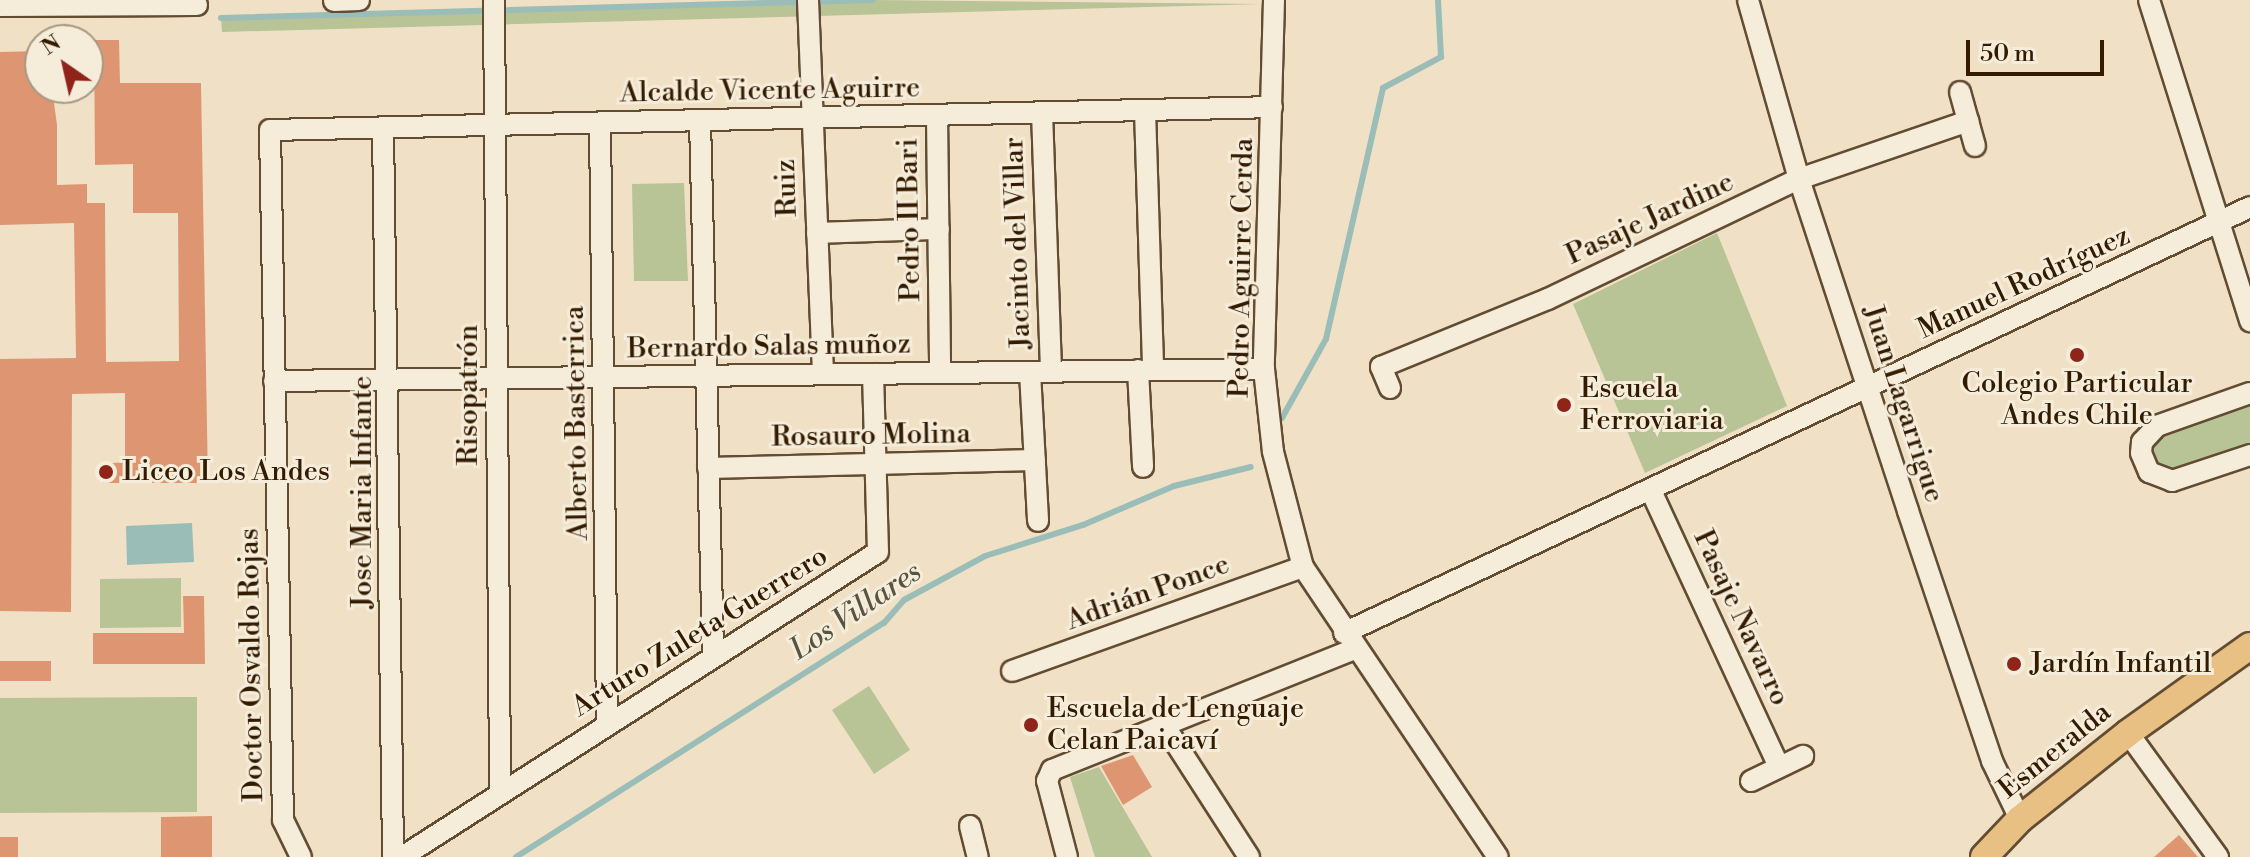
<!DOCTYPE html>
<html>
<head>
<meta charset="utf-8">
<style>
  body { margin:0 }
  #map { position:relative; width:2250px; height:857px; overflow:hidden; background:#f0e1c6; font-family:"Libre Bodoni",serif }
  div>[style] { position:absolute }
  .green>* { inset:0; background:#b8c396 }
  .water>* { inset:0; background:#9abdb8 }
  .stream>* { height:6px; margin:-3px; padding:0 3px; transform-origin:3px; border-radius:3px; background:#9abdb8 }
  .building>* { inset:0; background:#de9672 }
  .roads { filter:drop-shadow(2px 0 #624c32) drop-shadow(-2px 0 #624c32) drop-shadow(0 2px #624c32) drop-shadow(0 -2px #624c32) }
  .minor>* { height:20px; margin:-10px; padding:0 10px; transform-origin:10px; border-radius:10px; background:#f5ecda }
  .major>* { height:26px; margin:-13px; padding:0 13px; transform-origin:13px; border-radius:13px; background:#e8c083 }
  .dots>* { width:22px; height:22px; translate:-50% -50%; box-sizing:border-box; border:4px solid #f5ecda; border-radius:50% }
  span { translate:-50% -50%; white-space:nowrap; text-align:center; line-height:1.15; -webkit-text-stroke:6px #f5ecda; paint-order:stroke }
  .street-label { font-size:28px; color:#331b00 }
  .poi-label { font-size:28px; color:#331b00 }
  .left { translate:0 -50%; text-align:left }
  .water-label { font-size:30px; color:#575440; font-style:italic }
  .north { position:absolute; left:24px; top:24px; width:80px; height:80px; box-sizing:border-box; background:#f5ecda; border:2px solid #a79883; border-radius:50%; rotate:326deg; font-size:22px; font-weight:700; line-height:32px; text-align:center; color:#331b00 }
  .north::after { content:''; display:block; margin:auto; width:28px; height:36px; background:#8f2418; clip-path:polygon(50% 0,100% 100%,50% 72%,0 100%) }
  .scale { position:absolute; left:1966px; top:40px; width:138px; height:36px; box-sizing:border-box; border:4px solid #331b00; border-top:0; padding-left:10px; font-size:24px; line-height:28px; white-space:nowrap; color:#331b00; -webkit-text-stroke:6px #f5ecda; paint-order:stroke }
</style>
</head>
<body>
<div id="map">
  <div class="green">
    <i style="clip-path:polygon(873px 0,1262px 4px,222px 32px,221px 18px)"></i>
    <i style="clip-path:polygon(684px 183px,688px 281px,634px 281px,632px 184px)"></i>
    <i style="clip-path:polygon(1717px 233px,1787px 406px,1645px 473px,1573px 304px)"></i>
    <i style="clip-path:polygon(2250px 397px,2250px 450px,2182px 474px,2151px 469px,2149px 438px)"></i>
    <i style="clip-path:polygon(181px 578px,181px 627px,100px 628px,100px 579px)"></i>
    <i style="clip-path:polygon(869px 686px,910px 750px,874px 774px,832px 710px)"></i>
    <i style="clip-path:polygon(197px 697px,197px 812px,0 813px,0 698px)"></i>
    <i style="clip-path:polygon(1099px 767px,1152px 857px,1095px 857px,1070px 777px)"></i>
  </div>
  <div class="water">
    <i style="clip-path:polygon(192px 523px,194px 562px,127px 565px,126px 526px)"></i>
  </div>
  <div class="stream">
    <i style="left:221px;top:18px;width:652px;rotate:-1.58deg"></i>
    <i style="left:1282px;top:418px;width:90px;rotate:-60.9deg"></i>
    <i style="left:1326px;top:339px;width:257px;rotate:-77.2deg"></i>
    <i style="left:1383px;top:88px;width:66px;rotate:-28.1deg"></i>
    <i style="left:1441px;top:57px;width:57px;rotate:-93deg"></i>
    <i style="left:516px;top:857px;width:436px;rotate:-32.5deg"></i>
    <i style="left:884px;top:623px;width:30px;rotate:-49deg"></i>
    <i style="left:904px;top:600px;width:92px;rotate:-28.5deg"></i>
    <i style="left:985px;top:556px;width:103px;rotate:-17.6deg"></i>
    <i style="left:1083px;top:525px;width:99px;rotate:-23.2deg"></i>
    <i style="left:1174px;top:486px;width:79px;rotate:-13.9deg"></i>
  </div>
  <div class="building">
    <i style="clip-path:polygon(94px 40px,119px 40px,120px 83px,201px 83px,208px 483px,103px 483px,102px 464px,125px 462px,125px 393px,72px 394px,71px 612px,0 611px,0 359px,76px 358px,74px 223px,0 225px,0 52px,40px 51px,40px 88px,52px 88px,57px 125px,57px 185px,87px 184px,87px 203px,105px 203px,106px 362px,179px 361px,178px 213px,133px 213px,133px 164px,95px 165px)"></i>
    <i style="clip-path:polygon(183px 596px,204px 596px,205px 664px,93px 664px,93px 633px,184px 633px)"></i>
    <i style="clip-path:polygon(0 661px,51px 661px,51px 681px,0 681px)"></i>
    <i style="clip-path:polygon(1133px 755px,1152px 787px,1123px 805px,1101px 766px)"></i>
    <i style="clip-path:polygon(212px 816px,212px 857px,161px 857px,161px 817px)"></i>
    <i style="clip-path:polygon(2179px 835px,2198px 857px,2154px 857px)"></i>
    <i style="clip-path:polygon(0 837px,18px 837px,18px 857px,0 857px)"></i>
  </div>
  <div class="roads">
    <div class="minor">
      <i style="left:494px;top:0;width:790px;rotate:89.56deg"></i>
      <i style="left:808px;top:0;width:374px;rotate:87.7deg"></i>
      <i style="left:1274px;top:0;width:369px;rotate:91.6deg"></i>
      <i style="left:1264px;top:369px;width:83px;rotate:83.8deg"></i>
      <i style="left:1273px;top:452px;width:119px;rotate:75.4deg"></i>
      <i style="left:1303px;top:567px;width:349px;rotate:56.1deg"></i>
      <i style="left:1748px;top:0;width:186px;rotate:74.1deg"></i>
      <i style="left:1799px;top:179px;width:349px;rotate:71.8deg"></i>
      <i style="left:1908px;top:511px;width:264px;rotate:71.4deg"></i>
      <i style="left:1992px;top:761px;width:64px;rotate:64.2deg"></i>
      <i style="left:2149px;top:0;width:337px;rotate:72.5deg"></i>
      <i style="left:334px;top:1px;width:25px;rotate:-2deg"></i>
      <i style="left:0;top:6px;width:197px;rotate:-0.3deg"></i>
      <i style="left:1960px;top:92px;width:56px;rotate:74.5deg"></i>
      <i style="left:1145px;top:110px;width:260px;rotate:88.2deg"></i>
      <i style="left:1042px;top:112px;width:259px;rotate:88deg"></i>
      <i style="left:937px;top:115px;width:258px;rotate:89.3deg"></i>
      <i style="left:700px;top:120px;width:533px;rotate:88.6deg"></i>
      <i style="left:600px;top:123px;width:601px;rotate:89.33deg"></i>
      <i style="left:383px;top:128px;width:729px;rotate:89.21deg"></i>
      <i style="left:817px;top:233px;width:122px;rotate:-1.9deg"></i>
      <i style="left:1138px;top:370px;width:97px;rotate:87deg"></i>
      <i style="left:1030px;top:372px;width:149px;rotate:86.9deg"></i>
      <i style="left:274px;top:381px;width:990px;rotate:-0.69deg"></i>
      <i style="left:1390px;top:388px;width:23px;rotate:-113deg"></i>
      <i style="left:1381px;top:367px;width:180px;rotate:-22.2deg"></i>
      <i style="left:1548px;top:299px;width:278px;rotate:-25.6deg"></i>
      <i style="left:1799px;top:179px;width:179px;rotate:-18.9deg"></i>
      <i style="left:2250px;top:393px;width:99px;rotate:160.5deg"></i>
      <i style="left:2157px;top:426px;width:22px;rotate:133deg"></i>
      <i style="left:2142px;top:442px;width:11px;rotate:95deg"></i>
      <i style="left:2141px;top:453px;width:21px;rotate:67deg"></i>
      <i style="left:2149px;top:472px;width:25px;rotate:21deg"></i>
      <i style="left:2172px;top:481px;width:82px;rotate:-18.4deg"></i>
      <i style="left:708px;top:468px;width:327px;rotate:-1.4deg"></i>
      <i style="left:1652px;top:493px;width:302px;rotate:65.1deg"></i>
      <i style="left:1344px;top:633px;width:1001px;rotate:-25.18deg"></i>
      <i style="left:1012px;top:671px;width:309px;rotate:-19.7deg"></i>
      <i style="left:1164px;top:725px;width:157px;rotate:57.2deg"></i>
      <i style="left:2128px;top:733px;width:153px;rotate:54deg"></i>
      <i style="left:1751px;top:781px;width:58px;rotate:-25.7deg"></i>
      <i style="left:970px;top:826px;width:32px;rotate:76deg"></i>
      <i style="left:301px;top:857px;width:41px;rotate:-115.9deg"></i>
      <i style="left:283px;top:820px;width:690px;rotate:-91.08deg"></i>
      <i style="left:270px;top:130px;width:1002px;rotate:-1.31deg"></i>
      <i style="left:402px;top:857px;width:565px;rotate:-32.65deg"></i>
      <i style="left:878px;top:552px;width:178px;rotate:-91.6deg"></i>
      <i style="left:1067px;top:857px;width:79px;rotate:-104.7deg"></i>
      <i style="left:1047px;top:781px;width:12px;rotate:-66deg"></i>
      <i style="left:1052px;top:770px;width:326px;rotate:-21.8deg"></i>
    </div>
    <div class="major">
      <i style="left:1984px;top:857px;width:52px;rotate:-46.5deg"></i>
      <i style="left:2020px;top:819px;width:138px;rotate:-38.5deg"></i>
      <i style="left:2128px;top:733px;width:150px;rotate:-35.5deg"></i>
    </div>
  </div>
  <div class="dots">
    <i style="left:2077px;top:355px;background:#8f2418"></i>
    <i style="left:1564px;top:405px;background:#8f2418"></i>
    <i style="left:106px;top:472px;background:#8f2418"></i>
    <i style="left:2014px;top:664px;background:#8f2418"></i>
    <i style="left:1031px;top:725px;background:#8f2418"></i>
  </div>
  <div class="street-label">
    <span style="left:770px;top:91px;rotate:-1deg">Alcalde Vicente Aguirre</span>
    <span style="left:787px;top:188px;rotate:-92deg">Ruiz</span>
    <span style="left:1650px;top:219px;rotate:-25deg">Pasaje Jardine</span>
    <span style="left:910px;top:220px;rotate:-91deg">Pedro II Bari</span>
    <span style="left:1018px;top:243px;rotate:-92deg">Jacinto del Villar</span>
    <span style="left:1242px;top:268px;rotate:-89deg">Pedro Aguirre Cerda</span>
    <span style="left:2024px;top:283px;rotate:-25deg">Manuel Rodríguez</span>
    <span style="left:769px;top:347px;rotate:-1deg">Bernardo Salas muñoz</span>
    <span style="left:469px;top:395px;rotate:-90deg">Risopatrón</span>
    <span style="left:1903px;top:404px;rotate:72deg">Juan Lagarrigue</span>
    <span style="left:577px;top:423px;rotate:-91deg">Alberto Basterrica</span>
    <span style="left:871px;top:436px;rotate:-1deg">Rosauro Molina</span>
    <span style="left:363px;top:492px;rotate:-90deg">Jose Maria Infante</span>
    <span style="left:1148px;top:593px;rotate:-20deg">Adrián Ponce</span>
    <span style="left:1741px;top:618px;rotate:65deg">Pasaje Navarro</span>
    <span style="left:700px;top:632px;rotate:-32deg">Arturo Zuleta Guerrero</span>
    <span style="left:252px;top:665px;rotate:-91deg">Doctor Osvaldo Rojas</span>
    <span style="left:2055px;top:751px;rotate:-39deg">Esmeralda</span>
  </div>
  <div class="poi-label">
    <span style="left:2077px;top:400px">Colegio Particular<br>Andes Chile</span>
    <span class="left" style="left:1580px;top:405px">Escuela<br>Ferroviaria</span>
    <span class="left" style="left:122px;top:472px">Liceo Los Andes</span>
    <span class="left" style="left:2030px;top:664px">Jardín Infantil</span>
    <span class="left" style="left:1047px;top:725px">Escuela de Lenguaje<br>Celan Paicaví</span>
  </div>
  <div class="water-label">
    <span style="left:856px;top:611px;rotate:-34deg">Los Villares</span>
  </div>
  <div class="north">N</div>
  <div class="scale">50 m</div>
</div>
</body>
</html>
